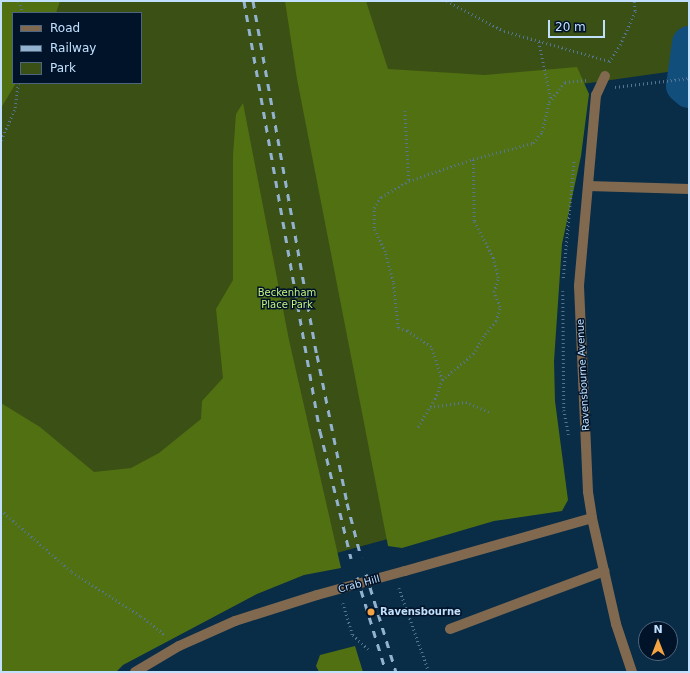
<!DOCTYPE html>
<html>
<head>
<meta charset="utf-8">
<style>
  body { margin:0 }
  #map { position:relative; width:690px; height:673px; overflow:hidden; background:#092c47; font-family:"DejaVu Sans",sans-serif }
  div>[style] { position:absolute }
  .green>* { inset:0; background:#3b5015 }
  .forest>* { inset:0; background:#517011 }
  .river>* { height:34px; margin:-17px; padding:0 17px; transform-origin:17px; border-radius:17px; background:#114e7c }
  .path>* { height:2.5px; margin-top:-1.25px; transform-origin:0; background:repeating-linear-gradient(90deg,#557693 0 1px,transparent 0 4px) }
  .minor>* { height:10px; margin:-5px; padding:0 5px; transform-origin:5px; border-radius:5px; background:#816950 }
  .rail>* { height:3px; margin-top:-1.5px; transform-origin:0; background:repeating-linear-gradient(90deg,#92b2cf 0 7px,transparent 0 14px) }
  .minor-bridge>* { height:10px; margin:-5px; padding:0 5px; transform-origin:5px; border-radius:5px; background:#816950 }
  .dots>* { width:11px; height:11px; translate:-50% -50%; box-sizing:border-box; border:2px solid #001328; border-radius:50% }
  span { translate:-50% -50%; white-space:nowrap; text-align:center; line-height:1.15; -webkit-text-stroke:3px #001328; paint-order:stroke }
  .park-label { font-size:10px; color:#c5f27f }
  .street-label { font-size:10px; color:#c1e0fe }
  .poi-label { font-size:10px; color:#c1e0fe; font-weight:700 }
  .left { translate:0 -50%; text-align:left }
  .frame { position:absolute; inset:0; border:2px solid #c1e0fe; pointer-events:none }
  .legend { position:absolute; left:12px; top:12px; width:130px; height:72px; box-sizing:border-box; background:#001328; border:1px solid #4d657e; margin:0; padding:5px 7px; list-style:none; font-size:12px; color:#c1e0fe }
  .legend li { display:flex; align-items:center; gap:8px; height:20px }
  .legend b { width:20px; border:1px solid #4d657e }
  .north { position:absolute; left:638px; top:621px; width:40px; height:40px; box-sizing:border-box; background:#001328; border:1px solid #4d657e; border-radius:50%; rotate:0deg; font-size:11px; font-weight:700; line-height:16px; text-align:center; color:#c1e0fe }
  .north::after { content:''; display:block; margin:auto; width:14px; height:18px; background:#f4a344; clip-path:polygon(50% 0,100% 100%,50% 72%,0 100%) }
  .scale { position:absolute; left:548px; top:20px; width:57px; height:18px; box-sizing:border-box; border:2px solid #c1e0fe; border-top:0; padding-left:5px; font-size:12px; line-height:14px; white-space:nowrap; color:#c1e0fe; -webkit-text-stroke:3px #001328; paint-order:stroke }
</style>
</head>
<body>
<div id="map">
  <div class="green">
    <i style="clip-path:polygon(evenodd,1px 1px,689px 1px,689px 69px,561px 87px,395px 537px,271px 571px,1px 672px,1px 1px,13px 13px,141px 13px,141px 83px,13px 83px,13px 13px)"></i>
  </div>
  <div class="forest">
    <i style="clip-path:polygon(1px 1px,60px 1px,56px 13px,13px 13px,13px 83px,16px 83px,1px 108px)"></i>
    <i style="clip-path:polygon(285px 1px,366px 1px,388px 69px,485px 75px,577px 67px,589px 94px,581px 156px,562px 244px,554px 361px,555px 401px,568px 500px,562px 511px,494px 521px,402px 548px,388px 546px,297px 79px)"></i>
    <i style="clip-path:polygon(243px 103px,289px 340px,341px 568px,304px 575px,257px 594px,123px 665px,116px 672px,1px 672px,1px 403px,40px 427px,94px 472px,131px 468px,159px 453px,201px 419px,202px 401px,223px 378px,216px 309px,233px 280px,233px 155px,236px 114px)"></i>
    <i style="clip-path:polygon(355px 646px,363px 672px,319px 672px,316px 666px,320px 655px)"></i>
  </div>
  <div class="river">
    <i style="left:689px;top:43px;width:43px;rotate:97.9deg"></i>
    <i style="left:683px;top:86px;width:8px;rotate:40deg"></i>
  </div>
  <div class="path">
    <i style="left:19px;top:1px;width:13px;rotate:72deg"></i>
    <i style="left:447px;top:1px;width:64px;rotate:27.8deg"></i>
    <i style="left:504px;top:31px;width:109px;rotate:15.9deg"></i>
    <i style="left:539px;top:42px;width:58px;rotate:78.1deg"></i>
    <i style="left:609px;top:62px;width:20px;rotate:-57deg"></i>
    <i style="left:620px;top:45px;width:37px;rotate:-66deg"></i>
    <i style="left:635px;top:11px;width:10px;rotate:-96deg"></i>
    <i style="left:615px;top:87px;width:75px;rotate:-6.9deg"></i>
    <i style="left:405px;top:111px;width:70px;rotate:86.7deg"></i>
    <i style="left:1px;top:140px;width:35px;rotate:-66deg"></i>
    <i style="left:15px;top:108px;width:25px;rotate:-83deg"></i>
    <i style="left:563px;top:278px;width:120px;rotate:-84.7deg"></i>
    <i style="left:563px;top:291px;width:119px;rotate:89.5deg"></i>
    <i style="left:564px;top:410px;width:25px;rotate:79deg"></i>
    <i style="left:442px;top:380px;width:40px;rotate:-40deg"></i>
    <i style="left:473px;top:354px;width:23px;rotate:-59deg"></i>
    <i style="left:485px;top:334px;width:17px;rotate:-50deg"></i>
    <i style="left:496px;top:321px;width:15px;rotate:-74deg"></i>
    <i style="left:500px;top:307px;width:16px;rotate:-112deg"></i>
    <i style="left:494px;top:292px;width:15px;rotate:-74deg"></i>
    <i style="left:498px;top:278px;width:21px;rotate:-104deg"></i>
    <i style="left:493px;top:258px;width:42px;rotate:-117.2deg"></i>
    <i style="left:474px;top:221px;width:62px;rotate:-90.9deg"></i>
    <i style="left:430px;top:407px;width:36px;rotate:-8deg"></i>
    <i style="left:466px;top:402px;width:25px;rotate:23deg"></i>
    <i style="left:418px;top:427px;width:33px;rotate:-59deg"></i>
    <i style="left:435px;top:399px;width:20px;rotate:-70deg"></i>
    <i style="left:442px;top:380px;width:35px;rotate:-108deg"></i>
    <i style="left:431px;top:347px;width:29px;rotate:-146deg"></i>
    <i style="left:407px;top:331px;width:9px;rotate:-162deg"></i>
    <i style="left:398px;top:328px;width:46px;rotate:-96.2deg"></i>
    <i style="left:393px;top:282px;width:31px;rotate:-105deg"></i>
    <i style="left:385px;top:252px;width:26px;rotate:-115deg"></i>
    <i style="left:374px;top:228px;width:20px;rotate:-90deg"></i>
    <i style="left:374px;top:208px;width:13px;rotate:-58deg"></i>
    <i style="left:381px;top:197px;width:32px;rotate:-30deg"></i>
    <i style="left:409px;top:181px;width:68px;rotate:-19deg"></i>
    <i style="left:473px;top:159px;width:62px;rotate:-14.9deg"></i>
    <i style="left:533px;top:143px;width:14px;rotate:-51deg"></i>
    <i style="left:542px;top:132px;width:31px;rotate:-77deg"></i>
    <i style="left:549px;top:102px;width:26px;rotate:-51deg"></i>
    <i style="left:565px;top:82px;width:22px;rotate:-5deg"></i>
    <i style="left:1px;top:510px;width:94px;rotate:41.1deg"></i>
    <i style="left:72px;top:572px;width:82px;rotate:32.5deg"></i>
    <i style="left:141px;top:616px;width:31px;rotate:38deg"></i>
    <i style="left:399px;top:588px;width:89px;rotate:70.3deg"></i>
    <i style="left:343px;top:603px;width:34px;rotate:73deg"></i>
    <i style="left:353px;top:635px;width:21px;rotate:43deg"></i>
  </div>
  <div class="minor">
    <i style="left:605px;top:76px;width:21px;rotate:115deg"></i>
    <i style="left:596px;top:95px;width:192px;rotate:95.1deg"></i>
    <i style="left:579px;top:286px;width:206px;rotate:87.5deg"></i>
    <i style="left:588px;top:492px;width:26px;rotate:81deg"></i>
    <i style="left:592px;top:518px;width:109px;rotate:77.2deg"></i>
    <i style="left:616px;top:624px;width:51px;rotate:71.6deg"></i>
    <i style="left:588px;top:186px;width:101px;rotate:1.7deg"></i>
    <i style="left:405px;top:571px;width:194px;rotate:-15.8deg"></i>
    <i style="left:450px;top:629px;width:165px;rotate:-20.6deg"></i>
    <i style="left:135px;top:672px;width:51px;rotate:-30.6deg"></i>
    <i style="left:179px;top:646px;width:61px;rotate:-24.1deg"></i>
    <i style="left:235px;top:621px;width:86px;rotate:-17.6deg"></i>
  </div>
  <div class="rail">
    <i style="left:244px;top:1px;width:437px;rotate:80deg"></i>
    <i style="left:320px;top:431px;width:131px;rotate:76.3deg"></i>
    <i style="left:253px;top:1px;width:360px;rotate:79.8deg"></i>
    <i style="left:317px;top:355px;width:151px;rotate:78.5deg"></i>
    <i style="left:347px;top:503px;width:56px;rotate:75.5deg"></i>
    <i style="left:366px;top:574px;width:102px;rotate:73deg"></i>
    <i style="left:357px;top:577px;width:99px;rotate:73deg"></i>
  </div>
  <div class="minor-bridge">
    <i style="left:317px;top:595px;width:91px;rotate:-15.3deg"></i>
  </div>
  <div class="dots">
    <i style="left:371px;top:612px;background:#f4a344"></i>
  </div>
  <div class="park-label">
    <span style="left:287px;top:298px">Beckenham<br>Place Park</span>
  </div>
  <div class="street-label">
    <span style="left:583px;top:375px;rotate:-93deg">Ravensbourne Avenue</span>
    <span style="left:359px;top:584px;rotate:-15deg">Crab Hill</span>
  </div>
  <div class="poi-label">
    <span class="left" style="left:380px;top:612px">Ravensbourne</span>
  </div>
  <div class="frame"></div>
  <ul class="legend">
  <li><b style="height:5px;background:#816950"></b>Road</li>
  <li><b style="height:5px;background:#92b2cf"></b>Railway</li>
  <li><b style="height:11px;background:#3b5015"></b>Park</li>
  </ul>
  <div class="north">N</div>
  <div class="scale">20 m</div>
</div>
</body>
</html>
